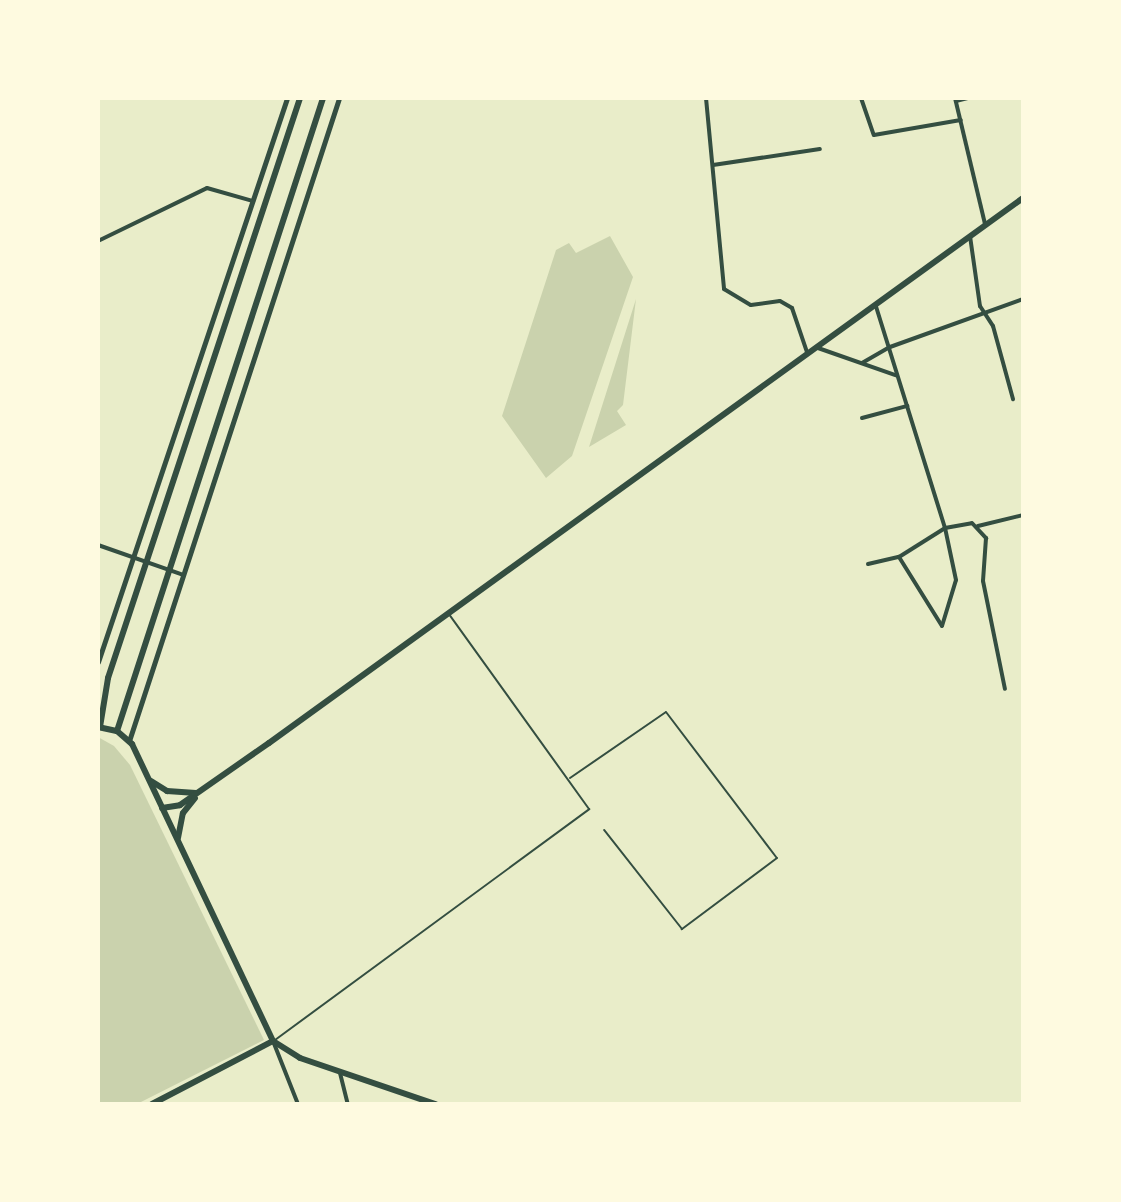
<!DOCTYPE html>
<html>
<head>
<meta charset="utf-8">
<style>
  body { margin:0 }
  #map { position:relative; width:1121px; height:1202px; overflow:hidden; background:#e9edc9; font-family:"PT Sans Narrow",sans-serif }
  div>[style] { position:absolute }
  .green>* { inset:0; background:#cad2ad }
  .service>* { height:2px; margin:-1px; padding:0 1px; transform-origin:1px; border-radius:1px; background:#344e41 }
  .minor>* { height:4px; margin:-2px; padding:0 2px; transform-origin:2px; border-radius:2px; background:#344e41 }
  .tertiary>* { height:5px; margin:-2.5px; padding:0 2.5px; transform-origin:2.5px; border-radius:2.5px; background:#344e41 }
  .secondary>* { height:6px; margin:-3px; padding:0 3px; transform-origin:3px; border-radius:3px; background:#344e41 }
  span { translate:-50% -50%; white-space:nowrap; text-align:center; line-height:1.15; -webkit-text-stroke:8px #fefae0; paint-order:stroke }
  .frame { position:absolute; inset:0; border:100px solid #fefae0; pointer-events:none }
</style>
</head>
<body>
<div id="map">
  <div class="green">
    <i style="clip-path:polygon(610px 236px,633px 277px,572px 456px,546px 478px,502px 416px,556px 250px,569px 243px,576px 253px)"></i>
    <i style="clip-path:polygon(636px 299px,623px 405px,617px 411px,626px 425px,589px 447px)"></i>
    <i style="clip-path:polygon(98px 737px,114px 746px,130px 765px,264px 1040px,137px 1104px,98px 1104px)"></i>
  </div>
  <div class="service">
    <i style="left:570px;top:778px;width:116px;rotate:-34.5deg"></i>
    <i style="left:666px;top:712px;width:183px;rotate:52.8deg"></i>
    <i style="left:777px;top:858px;width:119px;rotate:143.2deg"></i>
    <i style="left:682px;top:929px;width:126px;rotate:-128.2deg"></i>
    <i style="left:275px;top:1040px;width:390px;rotate:-36.3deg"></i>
    <i style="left:589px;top:809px;width:240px;rotate:-125.7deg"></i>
  </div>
  <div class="minor">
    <i style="left:706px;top:98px;width:192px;rotate:84.6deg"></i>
    <i style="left:724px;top:289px;width:31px;rotate:31deg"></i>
    <i style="left:751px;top:305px;width:29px;rotate:-8deg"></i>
    <i style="left:780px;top:301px;width:14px;rotate:30deg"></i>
    <i style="left:792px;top:308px;width:46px;rotate:71.2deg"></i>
    <i style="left:861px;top:98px;width:39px;rotate:71deg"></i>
    <i style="left:874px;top:135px;width:88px;rotate:-9.8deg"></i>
    <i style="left:955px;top:98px;width:130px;rotate:76.6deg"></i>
    <i style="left:956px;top:101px;width:12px;rotate:-14deg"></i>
    <i style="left:713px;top:165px;width:108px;rotate:-8.5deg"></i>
    <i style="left:970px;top:236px;width:71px;rotate:81.9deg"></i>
    <i style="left:980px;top:306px;width:24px;rotate:57deg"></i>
    <i style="left:993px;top:326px;width:76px;rotate:74.7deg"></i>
    <i style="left:98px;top:241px;width:121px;rotate:-25.9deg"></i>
    <i style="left:207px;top:188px;width:48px;rotate:15.8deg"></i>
    <i style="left:818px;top:348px;width:82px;rotate:19.3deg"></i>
    <i style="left:862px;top:363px;width:32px;rotate:-30deg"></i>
    <i style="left:890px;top:347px;width:141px;rotate:-19.8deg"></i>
    <i style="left:862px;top:418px;width:47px;rotate:-14.9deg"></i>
    <i style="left:978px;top:526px;width:46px;rotate:-13.7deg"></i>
    <i style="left:98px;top:545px;width:88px;rotate:19.3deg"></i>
    <i style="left:899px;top:557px;width:81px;rotate:58.1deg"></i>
    <i style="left:868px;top:564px;width:32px;rotate:-13deg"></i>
    <i style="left:899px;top:557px;width:54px;rotate:-32.2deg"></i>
    <i style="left:945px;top:528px;width:232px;rotate:-107.3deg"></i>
    <i style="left:942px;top:626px;width:48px;rotate:-73.1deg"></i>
    <i style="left:956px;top:580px;width:53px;rotate:-101.9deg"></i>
    <i style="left:945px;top:528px;width:27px;rotate:-10deg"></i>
    <i style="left:972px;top:523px;width:21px;rotate:47deg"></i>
    <i style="left:986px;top:538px;width:43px;rotate:94deg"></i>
    <i style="left:983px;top:581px;width:110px;rotate:78.5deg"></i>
    <i style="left:273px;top:1041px;width:68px;rotate:68.4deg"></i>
    <i style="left:340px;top:1073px;width:32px;rotate:76deg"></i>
  </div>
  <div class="tertiary">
    <i style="left:98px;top:662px;width:595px;rotate:-71.47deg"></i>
    <i style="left:129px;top:741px;width:676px;rotate:-71.91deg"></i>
  </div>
  <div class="secondary">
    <i style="left:98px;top:727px;width:19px;rotate:12deg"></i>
    <i style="left:117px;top:731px;width:20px;rotate:41deg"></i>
    <i style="left:132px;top:744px;width:329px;rotate:64.6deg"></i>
    <i style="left:273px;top:1041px;width:32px;rotate:32deg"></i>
    <i style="left:300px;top:1058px;width:143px;rotate:18.8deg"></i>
    <i style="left:100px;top:727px;width:50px;rotate:-80.7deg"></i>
    <i style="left:108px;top:678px;width:611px;rotate:-71.68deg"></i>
    <i style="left:117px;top:731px;width:666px;rotate:-71.97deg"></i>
    <i style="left:151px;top:781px;width:19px;rotate:32deg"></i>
    <i style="left:167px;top:791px;width:29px;rotate:4deg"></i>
    <i style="left:162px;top:808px;width:18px;rotate:-9deg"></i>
    <i style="left:180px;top:805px;width:108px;rotate:-34.9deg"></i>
    <i style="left:269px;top:743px;width:930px;rotate:-35.86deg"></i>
    <i style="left:178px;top:838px;width:25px;rotate:-79deg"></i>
    <i style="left:183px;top:813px;width:19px;rotate:-51deg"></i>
    <i style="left:152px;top:1104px;width:136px;rotate:-27.5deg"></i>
  </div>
  <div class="frame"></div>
</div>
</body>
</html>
